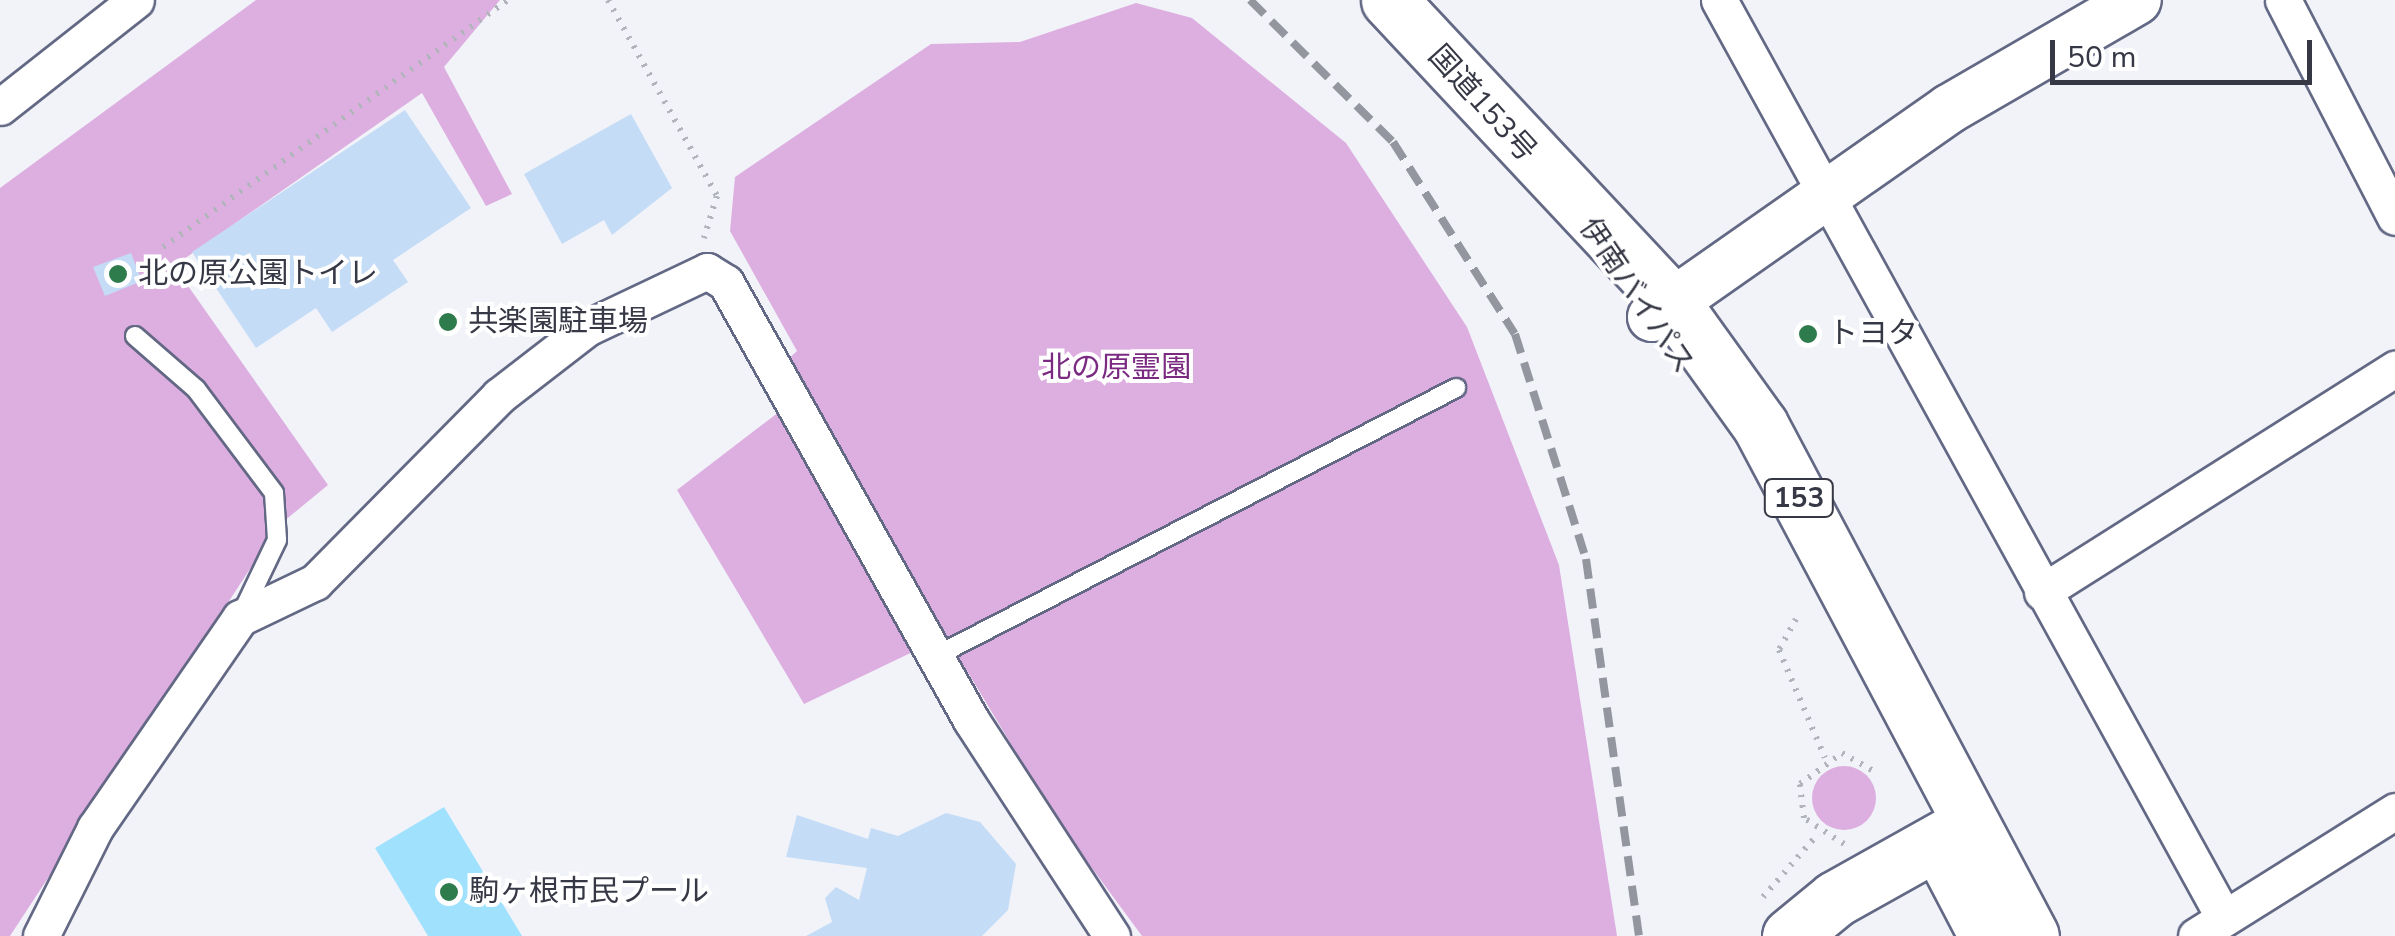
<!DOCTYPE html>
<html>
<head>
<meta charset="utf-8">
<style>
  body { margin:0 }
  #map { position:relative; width:2395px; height:936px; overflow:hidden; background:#f1f3f9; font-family:"Nunito Sans","Noto Sans JP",sans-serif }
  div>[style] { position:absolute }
  .green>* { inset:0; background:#ddafe0 }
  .round { border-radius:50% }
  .water>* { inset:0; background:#a0e1fd }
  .building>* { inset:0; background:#c4dcf6 }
  .path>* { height:6px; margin-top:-3px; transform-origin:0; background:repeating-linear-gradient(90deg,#b2b4bc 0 2.5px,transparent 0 10.5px) }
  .roads { filter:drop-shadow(2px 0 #636884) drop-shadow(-2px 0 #636884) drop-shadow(0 2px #636884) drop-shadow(0 -2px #636884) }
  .lane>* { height:18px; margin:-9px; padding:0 9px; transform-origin:9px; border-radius:9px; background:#fff }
  .street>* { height:35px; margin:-17.5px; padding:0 17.5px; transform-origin:17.5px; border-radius:17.5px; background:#fff }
  .secondary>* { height:48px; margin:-24px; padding:0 24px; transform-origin:24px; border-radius:24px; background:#fff }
  .highway>* { height:55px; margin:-27.5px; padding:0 27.5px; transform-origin:27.5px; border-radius:27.5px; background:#fff }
  .rail>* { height:8px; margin-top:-4px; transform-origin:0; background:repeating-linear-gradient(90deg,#94969f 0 20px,transparent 0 30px) }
  .dots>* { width:28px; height:28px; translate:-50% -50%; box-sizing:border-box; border:5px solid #fff; border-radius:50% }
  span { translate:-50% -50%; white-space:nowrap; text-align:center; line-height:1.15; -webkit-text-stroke:8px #fff; paint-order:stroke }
  .shield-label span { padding:2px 8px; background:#fff; border:2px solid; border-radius:8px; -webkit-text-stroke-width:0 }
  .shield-label { font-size:28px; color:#363845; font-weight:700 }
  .street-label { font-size:30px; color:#363845 }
  .poi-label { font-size:30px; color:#363845 }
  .left { translate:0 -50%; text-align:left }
  .park-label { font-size:30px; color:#7b2a82 }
  .scale { position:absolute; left:2050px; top:40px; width:262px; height:45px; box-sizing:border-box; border:5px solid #363845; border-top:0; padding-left:12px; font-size:30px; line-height:35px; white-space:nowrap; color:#363845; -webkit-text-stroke:8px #fff; paint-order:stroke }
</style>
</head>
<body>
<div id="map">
  <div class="green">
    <i style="clip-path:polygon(256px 0,500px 0,444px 67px,512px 194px,486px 206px,422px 93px,174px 266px,328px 485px,278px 526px,10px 936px,0 936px,0 188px)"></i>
    <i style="clip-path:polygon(1136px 3px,1192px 18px,1346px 143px,1467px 327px,1559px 565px,1617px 936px,1142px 936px,1058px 822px,946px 636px,804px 704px,677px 490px,801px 395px,783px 364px,797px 351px,730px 231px,735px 177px,931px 44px,1020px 42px)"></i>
    <i class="round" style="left:1812px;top:766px;width:64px;height:64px"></i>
  </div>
  <div class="water">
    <i style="clip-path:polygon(444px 807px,522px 936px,428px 936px,375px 848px)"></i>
  </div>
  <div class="building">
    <i style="clip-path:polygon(405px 110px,471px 208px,393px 260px,408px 282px,332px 332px,316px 308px,256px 348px,192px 252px)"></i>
    <i style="clip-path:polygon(631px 114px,672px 188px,612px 235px,604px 220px,562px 244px,524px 174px)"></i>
    <i style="clip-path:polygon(131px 253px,142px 281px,105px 296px,93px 267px)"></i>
    <i style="clip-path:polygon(797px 815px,868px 839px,871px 828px,898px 836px,946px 813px,980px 822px,1016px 864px,1008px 910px,982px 936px,806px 936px,832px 922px,825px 898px,836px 887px,859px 900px,867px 868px,786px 857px)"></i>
  </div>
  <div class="path">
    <i style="left:608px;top:0;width:224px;rotate:60.9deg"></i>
    <i style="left:717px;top:196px;width:44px;rotate:107.2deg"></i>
    <i style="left:163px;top:247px;width:424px;rotate:-35.6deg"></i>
    <i style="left:1796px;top:619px;width:35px;rotate:119deg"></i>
    <i style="left:1779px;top:650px;width:117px;rotate:66.9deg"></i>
    <i style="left:1844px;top:844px;width:48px;rotate:-147deg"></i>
    <i style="left:1804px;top:818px;width:34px;rotate:-97deg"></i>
    <i style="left:1800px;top:784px;width:52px;rotate:-36.4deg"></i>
    <i style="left:1842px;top:753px;width:40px;rotate:29.7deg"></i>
    <i style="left:1763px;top:897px;width:84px;rotate:-48.9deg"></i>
  </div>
  <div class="roads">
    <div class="lane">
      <i style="left:135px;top:336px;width:81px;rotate:41deg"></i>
      <i style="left:196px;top:389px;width:130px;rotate:53.1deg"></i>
      <i style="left:274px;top:493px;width:47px;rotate:86.3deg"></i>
      <i style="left:277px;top:540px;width:81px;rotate:115.6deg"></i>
      <i style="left:938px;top:655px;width:583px;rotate:-27.27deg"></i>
    </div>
    <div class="street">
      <i style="left:1719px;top:0;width:1046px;rotate:61.18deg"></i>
      <i style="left:2283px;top:0;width:244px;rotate:62.7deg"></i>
      <i style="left:0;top:107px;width:173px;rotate:-38.2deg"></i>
      <i style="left:2042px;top:592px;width:418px;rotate:-32.3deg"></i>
      <i style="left:41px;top:936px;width:121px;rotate:-63.4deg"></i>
      <i style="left:95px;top:828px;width:255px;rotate:-55.4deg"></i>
      <i style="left:240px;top:618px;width:83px;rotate:-25.6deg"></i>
      <i style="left:315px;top:582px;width:262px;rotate:-45.3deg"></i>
      <i style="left:499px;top:396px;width:111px;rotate:-37.7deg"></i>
      <i style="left:587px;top:328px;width:133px;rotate:-25.4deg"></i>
      <i style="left:707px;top:271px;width:22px;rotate:32deg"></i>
      <i style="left:726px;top:283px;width:501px;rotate:60.72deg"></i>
      <i style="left:971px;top:720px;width:258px;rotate:56.9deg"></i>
      <i style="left:2196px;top:936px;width:235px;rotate:-32.1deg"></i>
    </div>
    <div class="secondary">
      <i style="left:1652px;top:317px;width:363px;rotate:-35deg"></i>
      <i style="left:1949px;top:109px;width:217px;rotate:-30.1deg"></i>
    </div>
    <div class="highway">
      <i style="left:1389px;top:0;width:416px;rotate:46.9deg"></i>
      <i style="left:1673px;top:304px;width:149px;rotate:54.3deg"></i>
      <i style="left:1760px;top:425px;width:578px;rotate:62.06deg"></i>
      <i style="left:1941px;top:848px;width:99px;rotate:62.4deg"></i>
      <i style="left:1790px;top:936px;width:58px;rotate:-39.4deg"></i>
      <i style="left:1835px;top:899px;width:154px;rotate:-29.2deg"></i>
    </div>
  </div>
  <div class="rail">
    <i style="left:1250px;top:0;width:202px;rotate:44.8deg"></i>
    <i style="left:1393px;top:142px;width:227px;rotate:57.6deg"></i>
    <i style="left:1515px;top:334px;width:236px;rotate:72.5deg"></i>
    <i style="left:1586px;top:559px;width:381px;rotate:82deg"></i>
  </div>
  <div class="dots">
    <i style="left:118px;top:274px;background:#2e7c4c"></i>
    <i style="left:448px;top:322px;background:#2e7c4c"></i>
    <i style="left:1808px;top:334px;background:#2e7c4c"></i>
    <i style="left:449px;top:892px;background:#2e7c4c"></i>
  </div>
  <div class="shield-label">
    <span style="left:1799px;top:498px">153</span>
  </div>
  <div class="street-label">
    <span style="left:1482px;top:104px;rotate:48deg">国道153号</span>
    <span style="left:1636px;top:296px;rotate:56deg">伊南バイパス</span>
  </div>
  <div class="poi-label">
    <span class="left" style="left:138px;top:274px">北の原公園トイレ</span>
    <span class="left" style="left:468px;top:322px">共楽園駐車場</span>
    <span class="left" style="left:1828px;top:334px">トヨタ</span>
    <span class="left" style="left:469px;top:892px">駒ヶ根市民プール</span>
  </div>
  <div class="park-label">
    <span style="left:1116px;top:368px">北の原霊園</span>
  </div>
  <div class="scale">50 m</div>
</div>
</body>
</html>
